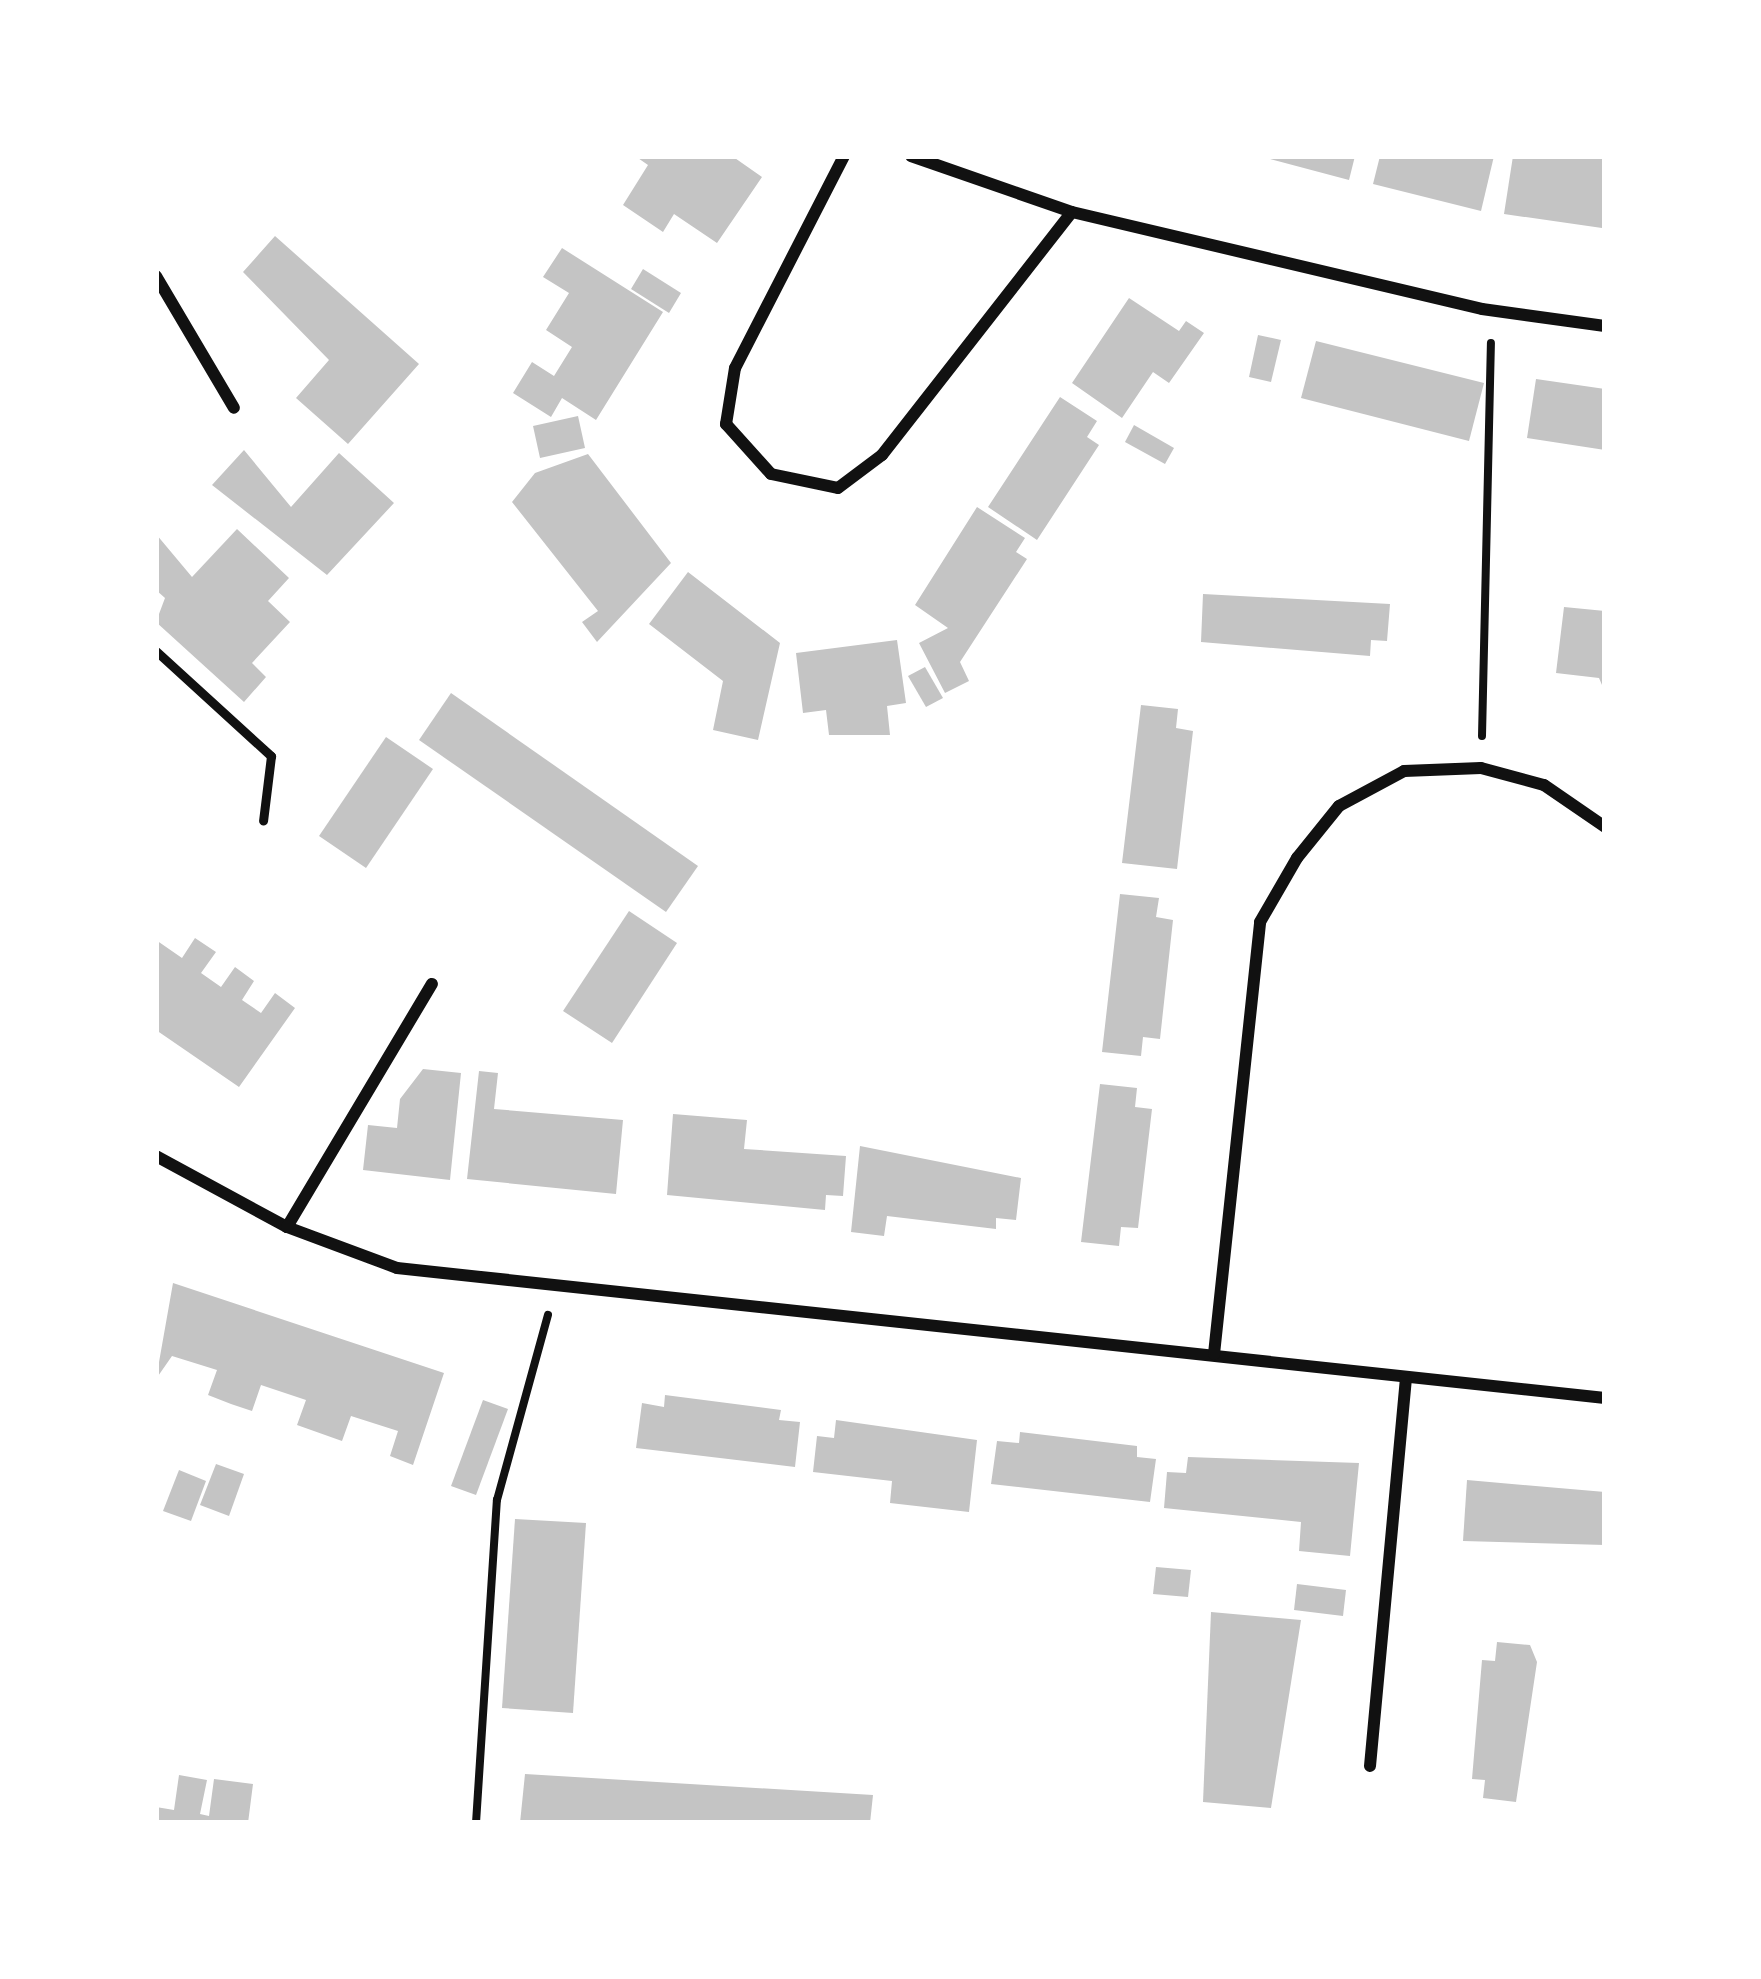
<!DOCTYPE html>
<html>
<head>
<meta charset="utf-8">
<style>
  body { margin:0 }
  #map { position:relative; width:1761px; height:1979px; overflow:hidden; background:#fff; font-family:Montserrat,sans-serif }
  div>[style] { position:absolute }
  .building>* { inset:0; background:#c4c4c4 }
  .path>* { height:8px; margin:-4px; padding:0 4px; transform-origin:4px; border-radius:4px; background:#111 }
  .service>* { height:9px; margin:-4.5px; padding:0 4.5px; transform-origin:4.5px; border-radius:4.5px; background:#111 }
  .minor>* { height:12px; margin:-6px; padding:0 6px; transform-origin:6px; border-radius:6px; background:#111 }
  span { translate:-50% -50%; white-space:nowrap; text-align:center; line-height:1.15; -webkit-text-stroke:9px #fff; paint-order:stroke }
  .frame { position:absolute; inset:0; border:159px solid #fff; pointer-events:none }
</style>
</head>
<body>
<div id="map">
  <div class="building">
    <i style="clip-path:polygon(635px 156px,732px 156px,762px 177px,717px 243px,674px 214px,663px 232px,623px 205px,648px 165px)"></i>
    <i style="clip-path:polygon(1259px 156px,1355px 156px,1349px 180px)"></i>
    <i style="clip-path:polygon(1380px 156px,1494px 156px,1481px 211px,1373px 184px)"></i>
    <i style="clip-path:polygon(1513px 156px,1605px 158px,1602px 228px,1504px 214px)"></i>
    <i style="clip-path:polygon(275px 236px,419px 364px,348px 444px,296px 398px,329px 360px,243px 272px)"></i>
    <i style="clip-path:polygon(562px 248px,663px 312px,596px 420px,562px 398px,551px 417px,513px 393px,532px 362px,554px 376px,572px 347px,546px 330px,569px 293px,543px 277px)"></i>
    <i style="clip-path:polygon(643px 269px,681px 293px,669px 313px,631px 289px)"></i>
    <i style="clip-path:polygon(1129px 298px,1179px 331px,1186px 321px,1204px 333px,1169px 383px,1153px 372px,1122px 418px,1072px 383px)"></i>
    <i style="clip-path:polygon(1258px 335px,1281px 340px,1271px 382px,1249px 377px)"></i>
    <i style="clip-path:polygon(1316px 341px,1484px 383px,1469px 441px,1301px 398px)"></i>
    <i style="clip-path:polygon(1536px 379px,1605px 389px,1605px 450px,1527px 438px)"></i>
    <i style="clip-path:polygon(1060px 397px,1097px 421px,1087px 437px,1099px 445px,1037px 540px,988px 507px)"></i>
    <i style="clip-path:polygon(578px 416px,585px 448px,540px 458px,533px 426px)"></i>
    <i style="clip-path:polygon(1134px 425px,1174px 448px,1165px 464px,1125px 442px)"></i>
    <i style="clip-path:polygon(244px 450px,291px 507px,339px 453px,394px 503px,327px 575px,212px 485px)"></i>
    <i style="clip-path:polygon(588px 454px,671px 563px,597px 642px,582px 622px,598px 611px,512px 502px,535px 473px)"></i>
    <i style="clip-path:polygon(977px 507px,1025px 538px,1016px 552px,1027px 559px,960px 662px,969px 681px,945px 693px,919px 643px,948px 628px,915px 605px)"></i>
    <i style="clip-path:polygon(237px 529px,289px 578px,268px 601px,290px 622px,252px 663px,266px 677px,244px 702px,156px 622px,165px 598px,156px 590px,156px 534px,192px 577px)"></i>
    <i style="clip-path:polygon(688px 572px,780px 643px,758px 740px,713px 730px,723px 681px,649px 624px)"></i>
    <i style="clip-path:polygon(1203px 594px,1390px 604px,1387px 641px,1371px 640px,1370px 656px,1201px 642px)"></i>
    <i style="clip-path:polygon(1564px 607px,1605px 611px,1605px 692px,1599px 678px,1556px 673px)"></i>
    <i style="clip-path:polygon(897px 640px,906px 703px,887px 706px,890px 735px,829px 735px,826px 710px,803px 713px,796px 653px)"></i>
    <i style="clip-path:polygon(925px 667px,943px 698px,926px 707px,908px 676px)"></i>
    <i style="clip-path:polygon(451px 693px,698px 866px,666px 912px,419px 740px)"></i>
    <i style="clip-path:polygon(1141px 705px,1178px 709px,1176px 728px,1193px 731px,1177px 869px,1122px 863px)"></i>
    <i style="clip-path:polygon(386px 737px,433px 769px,366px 868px,319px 836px)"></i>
    <i style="clip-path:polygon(1120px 894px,1159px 898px,1156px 917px,1173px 920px,1160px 1039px,1143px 1037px,1141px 1056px,1102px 1052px)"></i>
    <i style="clip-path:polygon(629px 911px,677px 943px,612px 1043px,563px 1011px)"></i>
    <i style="clip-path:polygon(195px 938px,216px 952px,201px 973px,221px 987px,235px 967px,254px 981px,242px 1000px,261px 1013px,275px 993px,295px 1008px,239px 1087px,156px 1030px,156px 940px,182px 958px)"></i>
    <i style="clip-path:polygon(423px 1069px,461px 1073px,450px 1180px,363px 1170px,368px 1125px,397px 1128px,400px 1099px)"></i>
    <i style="clip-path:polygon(479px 1071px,498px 1073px,494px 1109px,623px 1120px,616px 1194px,467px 1179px)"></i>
    <i style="clip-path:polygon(1100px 1084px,1137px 1088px,1135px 1107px,1152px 1109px,1138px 1228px,1121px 1227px,1119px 1246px,1081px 1242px)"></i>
    <i style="clip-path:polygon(673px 1114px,747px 1120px,744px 1149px,846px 1156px,843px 1196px,826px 1195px,825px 1210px,667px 1195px)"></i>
    <i style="clip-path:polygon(860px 1146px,1021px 1178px,1016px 1220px,996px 1218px,996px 1229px,887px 1216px,884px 1236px,851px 1232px)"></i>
    <i style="clip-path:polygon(173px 1283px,444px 1373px,413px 1465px,390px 1456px,398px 1431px,351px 1416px,342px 1441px,297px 1425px,306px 1400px,261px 1385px,252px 1411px,231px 1404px,208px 1395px,217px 1370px,172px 1356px,156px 1379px)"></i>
    <i style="clip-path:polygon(665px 1395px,781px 1410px,779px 1420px,800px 1422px,795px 1467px,636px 1448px,642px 1403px,664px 1407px)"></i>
    <i style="clip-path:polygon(483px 1400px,508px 1409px,476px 1495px,451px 1486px)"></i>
    <i style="clip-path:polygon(836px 1420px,977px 1440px,969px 1512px,890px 1503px,892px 1481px,813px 1472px,817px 1436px,834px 1438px)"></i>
    <i style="clip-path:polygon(1020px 1432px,1137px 1446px,1137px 1457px,1156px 1459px,1150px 1502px,991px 1484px,997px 1441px,1019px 1443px)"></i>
    <i style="clip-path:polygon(1188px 1457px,1359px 1463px,1350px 1556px,1299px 1551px,1301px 1522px,1164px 1508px,1167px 1472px,1186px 1473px)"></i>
    <i style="clip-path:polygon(216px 1464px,244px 1474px,229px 1516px,200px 1505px)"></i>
    <i style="clip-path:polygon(179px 1470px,206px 1481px,191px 1521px,163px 1511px)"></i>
    <i style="clip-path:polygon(1467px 1480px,1605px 1492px,1605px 1545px,1463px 1541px)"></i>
    <i style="clip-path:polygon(515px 1519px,586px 1523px,573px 1713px,502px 1708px)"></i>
    <i style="clip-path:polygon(1156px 1567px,1191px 1570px,1188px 1597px,1153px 1594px)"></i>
    <i style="clip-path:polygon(1297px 1584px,1346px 1590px,1343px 1616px,1294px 1610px)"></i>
    <i style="clip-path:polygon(1211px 1612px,1301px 1620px,1271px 1808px,1203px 1802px)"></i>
    <i style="clip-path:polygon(1497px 1642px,1530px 1645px,1537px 1662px,1516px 1802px,1483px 1798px,1485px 1780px,1472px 1779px,1482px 1660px,1495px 1661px)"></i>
    <i style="clip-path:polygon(525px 1774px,873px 1795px,870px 1823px,520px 1823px)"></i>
    <i style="clip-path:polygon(179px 1775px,207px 1780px,200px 1814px,209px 1816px,214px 1779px,253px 1784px,248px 1823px,156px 1823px,156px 1807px,174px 1810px)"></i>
  </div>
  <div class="path">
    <i style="left:1482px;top:736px;width:393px;rotate:-88.7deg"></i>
    <i style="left:476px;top:1823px;width:324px;rotate:-86.3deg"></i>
    <i style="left:497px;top:1500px;width:192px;rotate:-74.6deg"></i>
  </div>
  <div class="service">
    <i style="left:156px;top:651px;width:156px;rotate:42.4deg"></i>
    <i style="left:271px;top:756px;width:65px;rotate:97deg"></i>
  </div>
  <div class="minor">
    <i style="left:844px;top:156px;width:238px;rotate:117.2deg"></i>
    <i style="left:735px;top:368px;width:57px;rotate:99.1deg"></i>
    <i style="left:726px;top:424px;width:67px;rotate:48deg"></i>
    <i style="left:771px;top:474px;width:68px;rotate:11.8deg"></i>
    <i style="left:838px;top:488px;width:55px;rotate:-36.9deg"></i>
    <i style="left:882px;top:455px;width:308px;rotate:-52deg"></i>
    <i style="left:911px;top:156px;width:170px;rotate:19.2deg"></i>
    <i style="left:1072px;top:212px;width:421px;rotate:13.3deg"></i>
    <i style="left:1482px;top:309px;width:124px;rotate:7.9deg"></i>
    <i style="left:156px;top:276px;width:153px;rotate:59.4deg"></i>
    <i style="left:156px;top:1156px;width:149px;rotate:28.5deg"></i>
    <i style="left:287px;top:1227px;width:117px;rotate:20.4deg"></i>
    <i style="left:397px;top:1268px;width:1215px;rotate:6.14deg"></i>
    <i style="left:287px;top:1227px;width:283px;rotate:-59.2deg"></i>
    <i style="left:1214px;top:1354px;width:434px;rotate:-83.9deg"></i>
    <i style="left:1260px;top:922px;width:74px;rotate:-60deg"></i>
    <i style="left:1297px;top:858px;width:67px;rotate:-51.1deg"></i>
    <i style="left:1339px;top:806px;width:74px;rotate:-28.3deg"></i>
    <i style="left:1404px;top:771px;width:77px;rotate:-2.2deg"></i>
    <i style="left:1481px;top:768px;width:65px;rotate:15.1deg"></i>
    <i style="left:1544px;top:785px;width:74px;rotate:34.5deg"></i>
    <i style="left:1370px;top:1766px;width:388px;rotate:-84.7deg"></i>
  </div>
  <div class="frame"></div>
</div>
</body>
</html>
